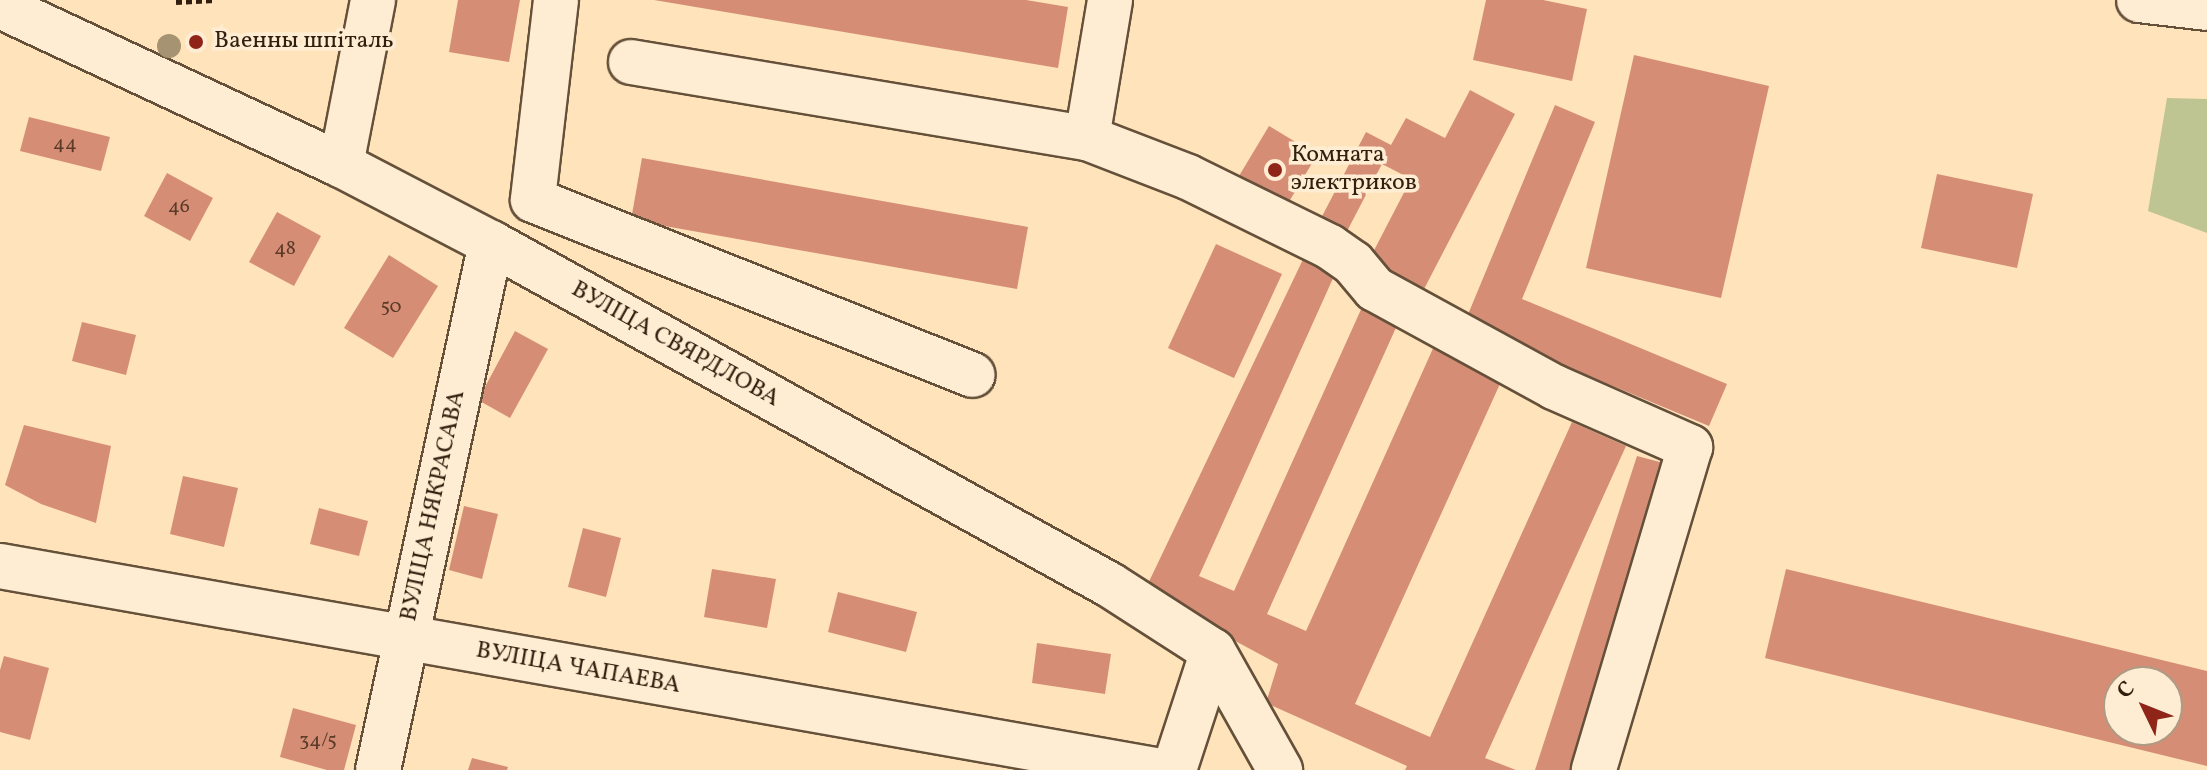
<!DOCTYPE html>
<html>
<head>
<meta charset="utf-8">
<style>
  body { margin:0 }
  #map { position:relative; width:2207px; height:770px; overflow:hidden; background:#ffe3bb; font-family:Vollkorn,serif }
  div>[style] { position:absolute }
  .green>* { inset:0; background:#bec492 }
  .building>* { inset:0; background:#d58e75 }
  .path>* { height:5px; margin-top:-2.5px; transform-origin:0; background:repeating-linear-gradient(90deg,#321f0f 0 6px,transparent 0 10px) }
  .roads { filter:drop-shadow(2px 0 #65503a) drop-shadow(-2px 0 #65503a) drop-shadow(0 2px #65503a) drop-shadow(0 -2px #65503a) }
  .minor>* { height:44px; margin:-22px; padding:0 22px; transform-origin:22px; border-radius:22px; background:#ffedd3 }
  .trees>* { width:24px; height:24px; margin:-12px; border-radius:50%; background:#a59372 }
  .dots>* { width:22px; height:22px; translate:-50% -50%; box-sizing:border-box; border:4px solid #ffedd3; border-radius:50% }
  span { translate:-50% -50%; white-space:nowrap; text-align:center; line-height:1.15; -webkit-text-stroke:7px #ffedd3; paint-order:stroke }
  .number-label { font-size:20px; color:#5b3b28 }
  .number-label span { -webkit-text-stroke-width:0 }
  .poi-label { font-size:24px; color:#321f0f }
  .left { translate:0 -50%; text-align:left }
  .street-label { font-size:24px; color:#321f0f }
  .north { position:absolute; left:2103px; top:666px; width:80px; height:80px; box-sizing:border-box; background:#ffedd3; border:2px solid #ad9b85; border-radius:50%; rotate:313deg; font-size:22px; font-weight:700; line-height:32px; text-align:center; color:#321f0f }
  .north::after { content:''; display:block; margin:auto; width:28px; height:36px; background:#8f2418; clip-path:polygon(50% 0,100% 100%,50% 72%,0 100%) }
</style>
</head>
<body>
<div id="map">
  <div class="green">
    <i style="clip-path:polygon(2167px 98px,2207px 99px,2207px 233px,2148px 211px)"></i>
  </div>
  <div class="building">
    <i style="clip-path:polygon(458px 0,520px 0,509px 62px,449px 52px)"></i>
    <i style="clip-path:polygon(654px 0,1026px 0,1068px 7px,1058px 68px)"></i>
    <i style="clip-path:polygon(1486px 0,1543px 0,1587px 9px,1572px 81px,1473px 60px)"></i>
    <i style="clip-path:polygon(1634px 55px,1769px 86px,1721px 298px,1586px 268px)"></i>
    <i style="clip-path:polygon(1470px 90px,1515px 114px,1423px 291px,1368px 262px,1411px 179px,1382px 164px,1344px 237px,1318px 224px,1366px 132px,1391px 145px,1406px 118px,1445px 138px)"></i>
    <i style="clip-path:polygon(1555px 105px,1595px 122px,1522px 299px,1727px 384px,1709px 426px,1464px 324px)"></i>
    <i style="clip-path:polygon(29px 117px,110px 137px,101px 171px,20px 151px)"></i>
    <i style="clip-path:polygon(1269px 126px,1317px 155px,1281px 215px,1233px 186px)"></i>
    <i style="clip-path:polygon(642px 158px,1028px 227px,1017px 289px,631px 220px)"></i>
    <i style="clip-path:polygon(167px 173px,213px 198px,190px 241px,144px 216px)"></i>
    <i style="clip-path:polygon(1937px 174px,2033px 194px,2017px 268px,1921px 248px)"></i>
    <i style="clip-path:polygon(277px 212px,321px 236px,294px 286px,249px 262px)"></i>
    <i style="clip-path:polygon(1216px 244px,1282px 274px,1234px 378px,1168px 348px)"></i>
    <i style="clip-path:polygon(1307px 251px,1339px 265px,1199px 576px,1234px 591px,1363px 305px,1399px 321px,1267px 614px,1306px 631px,1435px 344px,1504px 375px,1355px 704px,1430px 737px,1572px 422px,1626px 446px,1485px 758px,1516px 770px,1405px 770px,1407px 766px,1266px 703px,1278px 664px,1144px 592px)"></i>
    <i style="clip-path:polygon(389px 255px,438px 286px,393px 358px,344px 328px)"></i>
    <i style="clip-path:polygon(82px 322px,136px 335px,126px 375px,72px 361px)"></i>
    <i style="clip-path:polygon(515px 331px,548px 349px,510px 418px,478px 400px)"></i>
    <i style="clip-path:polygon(24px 425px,111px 446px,96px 523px,41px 504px,5px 485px)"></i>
    <i style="clip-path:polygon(1637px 456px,1675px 466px,1580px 770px,1535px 770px)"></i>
    <i style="clip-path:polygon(183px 476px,238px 488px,224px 547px,170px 534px)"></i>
    <i style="clip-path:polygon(464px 506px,498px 514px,482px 579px,449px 570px)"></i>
    <i style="clip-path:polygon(319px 508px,368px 521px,359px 556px,310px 544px)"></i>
    <i style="clip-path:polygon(583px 528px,621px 538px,606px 597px,568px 587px)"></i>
    <i style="clip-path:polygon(712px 569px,776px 579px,767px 628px,704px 617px)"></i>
    <i style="clip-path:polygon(evenodd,1786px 569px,2207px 671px,2207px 766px,1765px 658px,1786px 569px,2119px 682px,2167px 682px,2167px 730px,2119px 730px,2119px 682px)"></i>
    <i style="clip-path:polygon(838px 592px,917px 612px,906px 652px,828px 632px)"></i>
    <i style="clip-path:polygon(1037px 643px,1111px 654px,1105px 694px,1032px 683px)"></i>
    <i style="clip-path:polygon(4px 656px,49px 668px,30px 740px,0 732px,0 670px)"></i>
    <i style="clip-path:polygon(293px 708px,356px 725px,344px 770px,327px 770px,280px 757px)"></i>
    <i style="clip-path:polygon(472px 758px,508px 767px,507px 770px,468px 770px)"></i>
  </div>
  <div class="path">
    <i style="left:176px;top:2px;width:39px;rotate:-3deg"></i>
  </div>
  <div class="roads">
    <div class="minor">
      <i style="left:556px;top:0;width:201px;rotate:96.6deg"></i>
      <i style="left:533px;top:200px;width:473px;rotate:21.7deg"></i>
      <i style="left:2139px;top:0;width:68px;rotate:6.7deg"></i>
      <i style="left:0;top:6px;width:376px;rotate:25deg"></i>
      <i style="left:341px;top:165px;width:169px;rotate:27.5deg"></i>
      <i style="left:491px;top:243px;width:707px;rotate:28.92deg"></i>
      <i style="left:1110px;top:585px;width:122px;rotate:32.7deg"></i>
      <i style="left:1213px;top:651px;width:137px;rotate:60.6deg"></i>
      <i style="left:631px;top:62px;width:462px;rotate:9.5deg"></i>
      <i style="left:1087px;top:138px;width:140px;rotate:-80.5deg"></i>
      <i style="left:1087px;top:138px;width:108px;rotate:21.1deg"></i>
      <i style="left:1188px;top:177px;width:158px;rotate:26.2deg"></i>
      <i style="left:1330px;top:247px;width:28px;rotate:35deg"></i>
      <i style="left:1353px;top:263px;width:34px;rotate:50deg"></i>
      <i style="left:1375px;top:289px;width:204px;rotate:28.7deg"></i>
      <i style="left:1554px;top:387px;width:149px;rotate:23.8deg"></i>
      <i style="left:1690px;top:447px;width:337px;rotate:106.6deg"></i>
      <i style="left:341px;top:165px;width:168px;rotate:-79deg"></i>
      <i style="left:0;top:566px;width:1174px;rotate:10.01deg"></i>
      <i style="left:378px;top:770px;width:539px;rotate:-77.9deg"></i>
      <i style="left:1174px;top:770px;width:125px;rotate:-71.9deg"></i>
    </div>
  </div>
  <div class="trees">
    <i style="left:169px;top:46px"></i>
  </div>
  <div class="dots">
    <i style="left:196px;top:42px;background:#8f2418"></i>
    <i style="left:1275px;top:170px;background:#8f2418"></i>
  </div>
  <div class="number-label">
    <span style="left:65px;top:144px">44</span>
    <span style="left:179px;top:207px">46</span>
    <span style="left:285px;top:249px">48</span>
    <span style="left:391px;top:307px">50</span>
    <span style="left:318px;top:741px">34/5</span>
  </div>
  <div class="poi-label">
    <span class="left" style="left:214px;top:42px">Ваенны шпіталь</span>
    <span class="left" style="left:1291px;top:170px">Комната<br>электриков</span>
  </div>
  <div class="street-label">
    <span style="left:675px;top:345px;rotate:29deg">ВУЛІЦА СВЯРДЛОВА</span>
    <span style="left:434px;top:506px;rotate:-78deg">ВУЛІЦА НЯКРАСАВА</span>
    <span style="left:578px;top:669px;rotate:10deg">ВУЛІЦА ЧАПАЕВА</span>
  </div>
  <div class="north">С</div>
</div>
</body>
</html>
